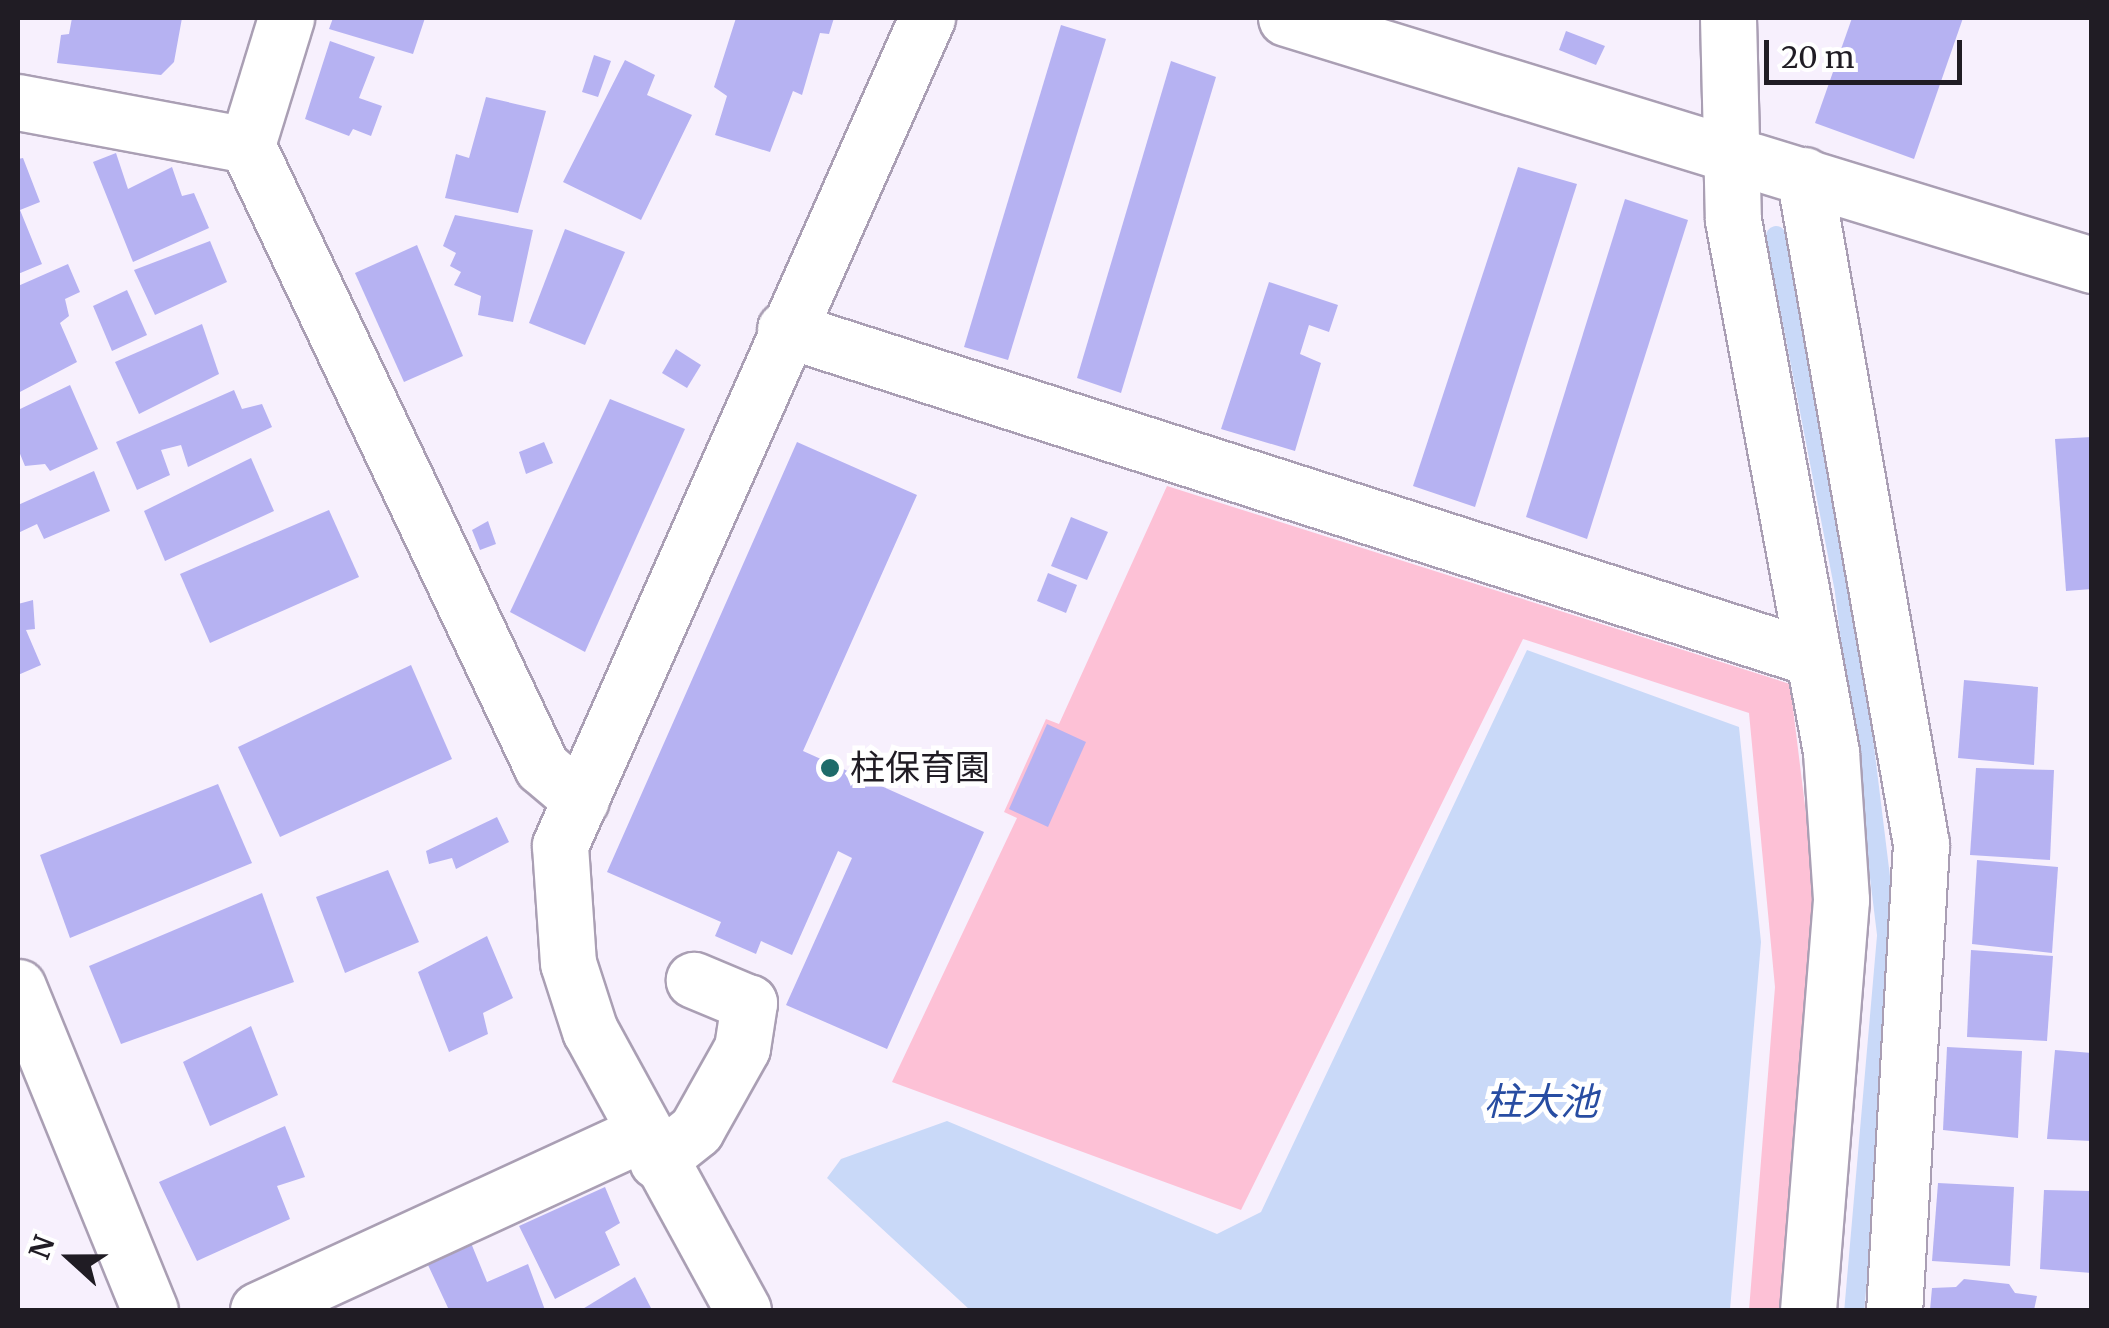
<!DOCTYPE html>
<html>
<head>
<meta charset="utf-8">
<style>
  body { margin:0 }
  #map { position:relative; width:2109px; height:1328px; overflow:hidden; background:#f7f0fd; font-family:Merriweather,"Noto Sans JP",serif }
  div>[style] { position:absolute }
  .green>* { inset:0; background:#fdc1d6 }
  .water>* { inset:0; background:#c9d9f8 }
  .stream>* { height:20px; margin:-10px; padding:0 10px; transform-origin:10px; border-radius:10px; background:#c9d9f8 }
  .building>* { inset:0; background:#b6b2f2 }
  .roads { filter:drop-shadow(2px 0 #aa9fb4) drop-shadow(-2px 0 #aa9fb4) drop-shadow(0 2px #aa9fb4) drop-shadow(0 -2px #aa9fb4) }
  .minor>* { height:55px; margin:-27.5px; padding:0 27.5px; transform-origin:27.5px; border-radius:27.5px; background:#fff }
  .dots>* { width:28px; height:28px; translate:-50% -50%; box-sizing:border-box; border:5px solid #fff; border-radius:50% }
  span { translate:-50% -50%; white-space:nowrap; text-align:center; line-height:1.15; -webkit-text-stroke:10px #fff; paint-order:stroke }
  .poi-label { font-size:35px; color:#201c24 }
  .left { translate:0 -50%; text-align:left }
  .water-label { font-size:38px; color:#284da2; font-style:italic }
  .frame { position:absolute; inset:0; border:20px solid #201c24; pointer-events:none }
  .north { position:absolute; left:20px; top:1208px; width:100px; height:100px; -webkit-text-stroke:8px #fff; paint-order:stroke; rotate:291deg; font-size:28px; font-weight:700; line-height:40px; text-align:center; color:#201c24 }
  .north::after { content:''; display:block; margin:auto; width:35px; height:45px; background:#201c24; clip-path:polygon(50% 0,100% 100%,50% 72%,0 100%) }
  .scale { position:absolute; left:1764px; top:40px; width:198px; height:45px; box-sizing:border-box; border:5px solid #201c24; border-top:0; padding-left:12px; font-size:30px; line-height:35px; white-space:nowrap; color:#201c24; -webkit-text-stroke:8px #fff; paint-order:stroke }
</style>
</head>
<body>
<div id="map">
  <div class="green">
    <i style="clip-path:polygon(1167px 486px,1790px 684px,1816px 895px,1786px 1310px,1749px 1310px,1775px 987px,1749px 713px,1523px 639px,1241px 1210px,892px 1082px,1017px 818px,1004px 812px,1046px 719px,1059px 724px)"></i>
  </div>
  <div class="water">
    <i style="clip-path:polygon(1527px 650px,1739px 727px,1761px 942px,1730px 1310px,970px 1310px,827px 1178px,841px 1159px,947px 1121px,1217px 1234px,1261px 1212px)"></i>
  </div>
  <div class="stream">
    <i style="left:1776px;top:236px;width:363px;rotate:79deg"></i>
    <i style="left:1845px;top:592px;width:347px;rotate:83deg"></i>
    <i style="left:1887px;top:936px;width:375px;rotate:95deg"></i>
  </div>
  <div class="building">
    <i style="clip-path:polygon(72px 18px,182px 18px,174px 62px,161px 75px,57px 63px,61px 35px,69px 34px)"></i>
    <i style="clip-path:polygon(333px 18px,425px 18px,413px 54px,329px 29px)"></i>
    <i style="clip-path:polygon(736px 18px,834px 18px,829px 34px,820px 33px,802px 95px,793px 91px,770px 152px,715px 135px,727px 96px,714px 87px)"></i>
    <i style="clip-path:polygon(1852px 18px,1963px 18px,1914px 159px,1815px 123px)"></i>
    <i style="clip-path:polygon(1061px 25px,1106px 39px,1008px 360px,964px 347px)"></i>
    <i style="clip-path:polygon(1566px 31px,1605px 46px,1596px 65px,1559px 50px)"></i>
    <i style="clip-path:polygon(330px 41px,375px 57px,359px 98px,382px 106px,371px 136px,353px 129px,349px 136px,305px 119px)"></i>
    <i style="clip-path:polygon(594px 55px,611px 61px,598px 97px,582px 92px)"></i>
    <i style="clip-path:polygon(625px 60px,655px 75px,647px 95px,692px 115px,641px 220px,563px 182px)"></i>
    <i style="clip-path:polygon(1171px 61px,1216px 77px,1121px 393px,1077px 378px)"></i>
    <i style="clip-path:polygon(486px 97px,546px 111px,518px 213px,445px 198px,456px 154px,469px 158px)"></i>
    <i style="clip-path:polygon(116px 153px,128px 189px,172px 167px,182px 196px,194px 193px,209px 228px,133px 262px,93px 162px)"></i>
    <i style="clip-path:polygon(23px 158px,40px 202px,20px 210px,42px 264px,18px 274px,18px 159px)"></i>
    <i style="clip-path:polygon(1518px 167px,1577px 184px,1475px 507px,1413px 486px)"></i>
    <i style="clip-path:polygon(1625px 199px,1688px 220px,1587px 539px,1526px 517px)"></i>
    <i style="clip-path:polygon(455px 215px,533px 230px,513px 322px,478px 315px,481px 296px,454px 285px,461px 272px,450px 266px,456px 253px,443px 246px)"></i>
    <i style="clip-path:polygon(565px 229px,625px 252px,585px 345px,529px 323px)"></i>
    <i style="clip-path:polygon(210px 241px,227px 282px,155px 315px,134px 270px)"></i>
    <i style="clip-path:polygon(417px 245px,463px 356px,404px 382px,355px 273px)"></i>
    <i style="clip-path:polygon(68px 264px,80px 292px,65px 299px,69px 316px,60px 323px,77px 362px,18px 393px,18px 286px)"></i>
    <i style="clip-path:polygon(1269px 282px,1338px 305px,1329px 332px,1309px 325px,1300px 354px,1321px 363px,1295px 451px,1221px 429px)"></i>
    <i style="clip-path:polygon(127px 290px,147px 335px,112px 351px,93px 306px)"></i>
    <i style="clip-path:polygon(202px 324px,219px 374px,139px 414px,115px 362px)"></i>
    <i style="clip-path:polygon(676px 349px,701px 365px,687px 388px,662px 373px)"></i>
    <i style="clip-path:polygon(70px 385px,98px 449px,50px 471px,45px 464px,25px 466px,18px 449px,18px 410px)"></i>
    <i style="clip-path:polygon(234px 390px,242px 409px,262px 404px,272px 427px,188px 467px,181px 445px,161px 450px,170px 475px,137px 490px,116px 442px)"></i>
    <i style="clip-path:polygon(610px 399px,685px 429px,585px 652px,510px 612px)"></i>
    <i style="clip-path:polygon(2092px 437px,2092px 589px,2066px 591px,2055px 439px)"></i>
    <i style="clip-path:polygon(544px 442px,553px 463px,526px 474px,519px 452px)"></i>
    <i style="clip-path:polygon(797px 442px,917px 495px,803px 751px,984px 832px,887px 1049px,786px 1005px,852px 858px,838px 851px,792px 955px,761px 941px,756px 954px,715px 936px,721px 922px,607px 872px)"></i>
    <i style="clip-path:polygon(251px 458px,274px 511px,165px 561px,144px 511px)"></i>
    <i style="clip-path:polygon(94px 471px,110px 511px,44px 539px,37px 524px,18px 533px,18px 505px)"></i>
    <i style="clip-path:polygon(329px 510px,359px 577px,210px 643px,180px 574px)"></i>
    <i style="clip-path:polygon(1071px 517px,1108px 532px,1087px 580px,1051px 566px)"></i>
    <i style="clip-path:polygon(488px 521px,496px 544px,480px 550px,472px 530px)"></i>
    <i style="clip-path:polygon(1048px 573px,1077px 585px,1066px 613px,1037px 601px)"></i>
    <i style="clip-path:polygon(33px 600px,35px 629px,26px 630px,41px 665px,18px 675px,18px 604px)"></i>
    <i style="clip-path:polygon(411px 665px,452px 759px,280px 837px,238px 747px)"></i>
    <i style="clip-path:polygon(1964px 680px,2038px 687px,2034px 765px,1958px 758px)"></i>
    <i style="clip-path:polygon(1047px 724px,1086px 742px,1048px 827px,1009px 809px)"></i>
    <i style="clip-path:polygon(1976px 768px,2054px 770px,2050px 860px,1970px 855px)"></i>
    <i style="clip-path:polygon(218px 784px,252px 863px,70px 938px,40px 855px)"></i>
    <i style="clip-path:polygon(497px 817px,509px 842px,456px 869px,452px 858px,429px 864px,426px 851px)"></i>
    <i style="clip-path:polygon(1977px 860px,2058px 867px,2052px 953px,1972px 944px)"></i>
    <i style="clip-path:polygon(388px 870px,419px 942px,345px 973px,316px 897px)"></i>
    <i style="clip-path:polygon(262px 893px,294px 982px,121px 1044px,89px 966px)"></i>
    <i style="clip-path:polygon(487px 936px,513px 998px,483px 1013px,488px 1034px,449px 1052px,418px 972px)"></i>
    <i style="clip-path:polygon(1971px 950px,2053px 956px,2047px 1041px,1967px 1037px)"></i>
    <i style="clip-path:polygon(251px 1026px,278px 1095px,210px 1126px,183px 1062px)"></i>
    <i style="clip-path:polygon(1947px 1047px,2022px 1051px,2018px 1138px,1943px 1130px)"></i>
    <i style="clip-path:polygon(2055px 1050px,2092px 1053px,2092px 1141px,2047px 1139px)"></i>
    <i style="clip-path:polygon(285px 1126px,305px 1177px,277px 1186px,290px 1219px,197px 1261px,159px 1182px)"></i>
    <i style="clip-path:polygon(1938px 1183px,2014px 1187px,2010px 1266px,1932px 1261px)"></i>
    <i style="clip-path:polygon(605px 1187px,620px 1223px,605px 1232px,620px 1265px,555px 1299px,519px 1226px)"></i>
    <i style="clip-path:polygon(2044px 1190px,2092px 1191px,2092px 1273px,2040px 1269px)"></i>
    <i style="clip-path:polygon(471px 1243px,487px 1282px,528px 1264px,545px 1310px,449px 1310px,428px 1265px)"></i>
    <i style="clip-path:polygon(635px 1277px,652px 1310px,581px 1310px)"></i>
    <i style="clip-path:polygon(1964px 1279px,2009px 1284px,2015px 1293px,2037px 1296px,2034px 1310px,1930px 1310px,1932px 1288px,1956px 1287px)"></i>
  </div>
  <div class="roads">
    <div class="minor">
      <i style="left:1286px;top:18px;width:843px;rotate:17.04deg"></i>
      <i style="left:1728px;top:18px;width:202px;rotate:88.6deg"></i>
      <i style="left:1733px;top:220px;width:541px;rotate:79.56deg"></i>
      <i style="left:1831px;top:752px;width:148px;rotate:86.1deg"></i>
      <i style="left:1841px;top:900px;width:411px;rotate:94.6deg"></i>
      <i style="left:18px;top:102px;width:233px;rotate:10.6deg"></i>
      <i style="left:247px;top:145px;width:688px;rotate:64.63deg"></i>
      <i style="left:542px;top:767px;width:51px;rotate:40.2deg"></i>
      <i style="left:247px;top:145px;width:133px;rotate:-72.9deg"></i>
      <i style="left:1804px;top:175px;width:679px;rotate:80.08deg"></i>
      <i style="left:1921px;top:844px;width:467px;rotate:93.3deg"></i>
      <i style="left:785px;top:329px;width:1078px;rotate:17.76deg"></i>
      <i style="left:18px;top:987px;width:349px;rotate:67.8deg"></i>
      <i style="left:657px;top:1161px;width:50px;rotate:-38.5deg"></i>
      <i style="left:696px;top:1130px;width:94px;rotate:-60.7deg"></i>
      <i style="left:742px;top:1048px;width:46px;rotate:-81.2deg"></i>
      <i style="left:749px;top:1003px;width:60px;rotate:-157.3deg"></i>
      <i style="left:258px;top:1310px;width:423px;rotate:-24.7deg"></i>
      <i style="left:743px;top:1310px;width:318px;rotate:-118.7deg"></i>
      <i style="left:590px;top:1031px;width:71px;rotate:-107.9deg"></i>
      <i style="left:568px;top:963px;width:118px;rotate:-93.9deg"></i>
      <i style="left:560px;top:845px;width:905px;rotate:-66.07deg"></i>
    </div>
  </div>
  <div class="dots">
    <i style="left:830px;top:768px;background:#1e6b6a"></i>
  </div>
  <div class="poi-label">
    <span class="left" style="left:850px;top:768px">柱保育園</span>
  </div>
  <div class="water-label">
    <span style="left:1541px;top:1102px">柱大池</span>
  </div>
  <div class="frame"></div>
  <div class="north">N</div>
  <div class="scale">20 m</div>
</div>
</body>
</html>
